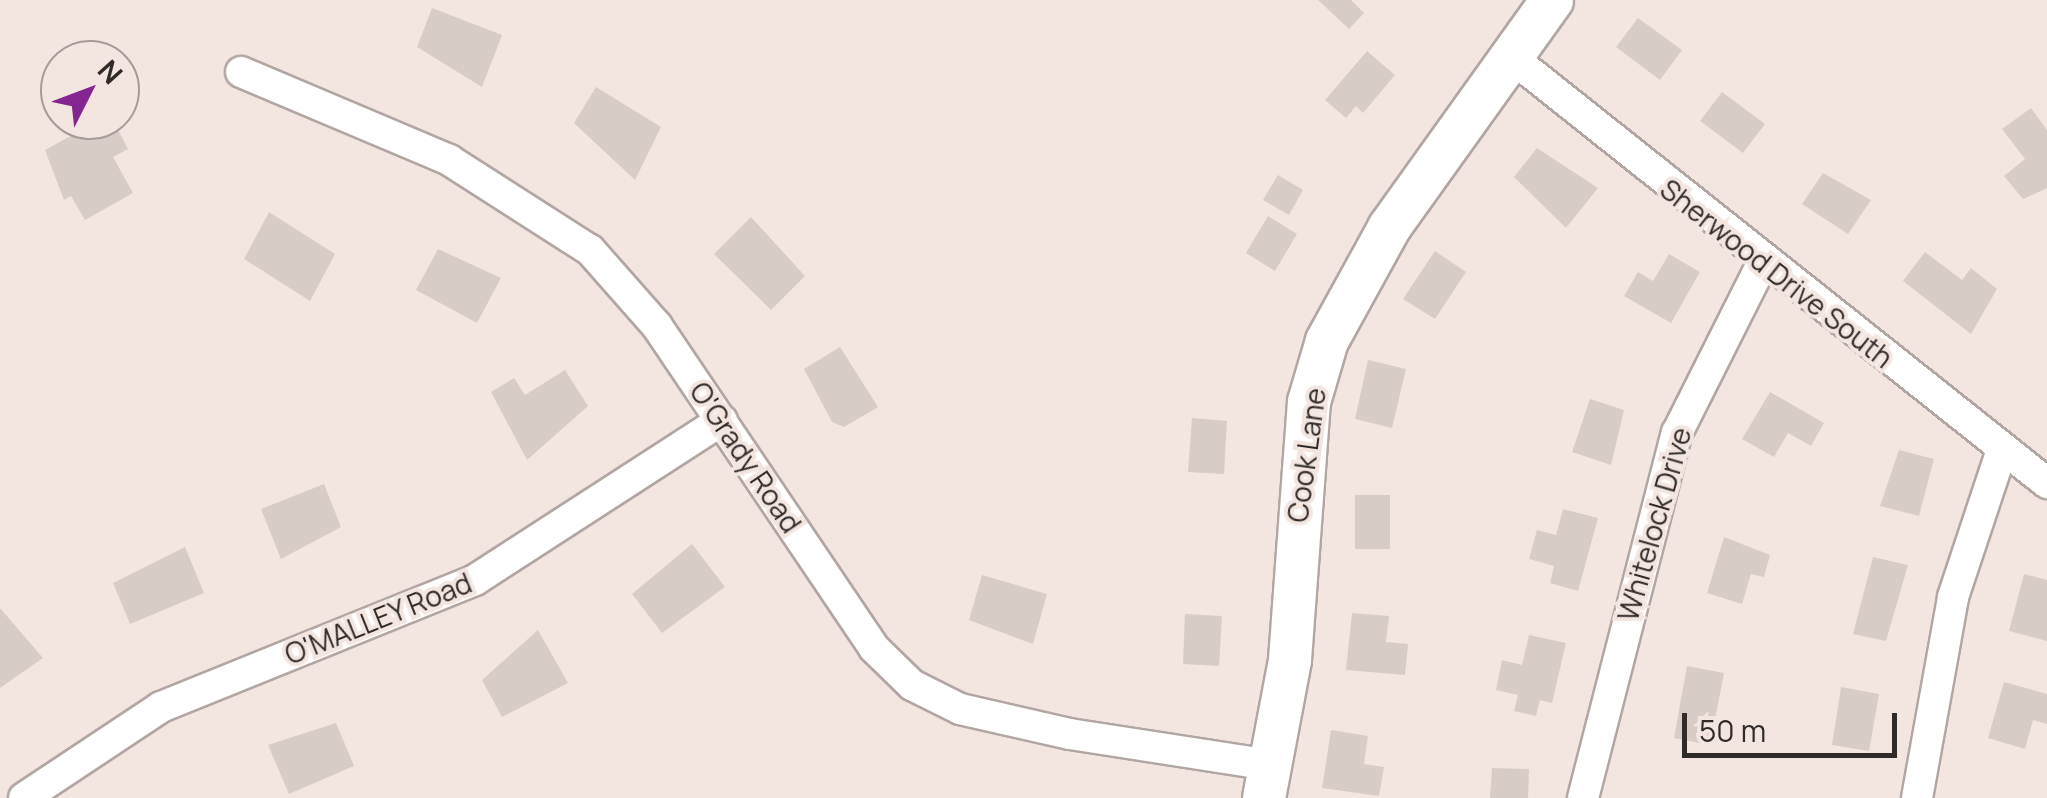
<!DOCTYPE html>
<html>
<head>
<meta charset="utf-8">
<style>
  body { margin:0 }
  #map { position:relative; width:2047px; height:798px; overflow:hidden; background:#f3e6e1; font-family:Manrope,sans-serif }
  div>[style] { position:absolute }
  .building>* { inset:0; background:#d8ccc7 }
  .roads { filter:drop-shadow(2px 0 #b2a6a2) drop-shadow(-2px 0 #b2a6a2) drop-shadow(0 2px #b2a6a2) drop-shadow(0 -2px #b2a6a2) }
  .street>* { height:30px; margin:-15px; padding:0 15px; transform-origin:15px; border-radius:15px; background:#fff }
  .secondary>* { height:42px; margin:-21px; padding:0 21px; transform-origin:21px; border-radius:21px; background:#fff }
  span { translate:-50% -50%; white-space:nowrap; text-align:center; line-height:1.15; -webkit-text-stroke:8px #f3e6e1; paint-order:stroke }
  .street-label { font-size:28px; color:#302b29 }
  .north { position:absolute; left:40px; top:40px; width:100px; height:100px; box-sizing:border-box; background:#f3e6e1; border:2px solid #a59b97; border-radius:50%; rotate:48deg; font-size:28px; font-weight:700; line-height:40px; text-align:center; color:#302b29 }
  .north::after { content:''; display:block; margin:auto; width:35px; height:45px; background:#842590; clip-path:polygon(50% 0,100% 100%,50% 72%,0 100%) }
  .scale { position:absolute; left:1682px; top:713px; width:215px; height:45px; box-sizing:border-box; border:5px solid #302b29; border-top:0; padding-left:12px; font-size:30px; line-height:35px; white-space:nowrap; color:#302b29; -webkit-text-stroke:8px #f3e6e1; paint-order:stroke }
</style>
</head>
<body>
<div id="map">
  <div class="building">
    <i style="clip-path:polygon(1318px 0,1351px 0,1364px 13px,1349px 29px)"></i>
    <i style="clip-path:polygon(432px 8px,502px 35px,482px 87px,417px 47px)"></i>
    <i style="clip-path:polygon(1638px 18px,1682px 50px,1660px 80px,1616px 47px)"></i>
    <i style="clip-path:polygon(1367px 51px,1395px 75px,1363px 113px,1356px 106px,1346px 118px,1325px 100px)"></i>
    <i style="clip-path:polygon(596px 87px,661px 127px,635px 180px,574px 123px)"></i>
    <i style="clip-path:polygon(1722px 92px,1765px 124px,1743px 153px,1700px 121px)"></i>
    <i style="clip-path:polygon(2031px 108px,2047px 130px,2047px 188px,2023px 199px,2004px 176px,2025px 159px,2002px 129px)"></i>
    <i style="clip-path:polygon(100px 120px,113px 120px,128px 149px,113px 157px,133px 193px,85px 220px,71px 196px,64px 200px,45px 150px)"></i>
    <i style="clip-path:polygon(1537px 148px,1598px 188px,1566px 228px,1514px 177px)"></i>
    <i style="clip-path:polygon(1823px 173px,1871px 200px,1848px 234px,1802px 204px)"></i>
    <i style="clip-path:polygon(1278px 175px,1303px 190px,1289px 215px,1263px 200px)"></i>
    <i style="clip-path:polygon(269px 212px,335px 254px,310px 301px,244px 259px)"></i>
    <i style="clip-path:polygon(1268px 216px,1297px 234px,1275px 271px,1246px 253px)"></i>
    <i style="clip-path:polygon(751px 217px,805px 276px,771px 310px,714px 254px)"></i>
    <i style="clip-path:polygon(438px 249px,501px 278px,477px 323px,416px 290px)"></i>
    <i style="clip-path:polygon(1435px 251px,1466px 272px,1435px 319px,1403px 299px)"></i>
    <i style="clip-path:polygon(1925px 252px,1962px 280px,1971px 268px,1997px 289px,1971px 334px,1903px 281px)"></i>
    <i style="clip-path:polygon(1669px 254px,1700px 272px,1671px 323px,1624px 296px,1638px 272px,1653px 281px)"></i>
    <i style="clip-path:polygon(840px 347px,878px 407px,844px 427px,832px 422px,804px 369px)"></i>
    <i style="clip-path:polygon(1368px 360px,1406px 369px,1392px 428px,1355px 419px)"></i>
    <i style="clip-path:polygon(565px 370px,588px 406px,527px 460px,491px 392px,514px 378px,525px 395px)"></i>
    <i style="clip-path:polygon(1770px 392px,1824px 423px,1811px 446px,1788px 433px,1774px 457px,1742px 439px)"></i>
    <i style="clip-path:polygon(1590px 399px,1624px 410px,1611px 465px,1572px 452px)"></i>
    <i style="clip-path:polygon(1192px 418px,1227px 421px,1224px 474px,1188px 472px)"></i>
    <i style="clip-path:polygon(1899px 450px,1934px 459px,1919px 516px,1880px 506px)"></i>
    <i style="clip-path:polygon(324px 484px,341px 527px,281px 559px,261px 509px)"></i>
    <i style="clip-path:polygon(1355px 495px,1390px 495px,1390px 549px,1355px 549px)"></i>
    <i style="clip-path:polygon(1563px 509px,1598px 518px,1578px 591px,1550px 583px,1554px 566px,1529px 559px,1537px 530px,1556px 535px)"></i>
    <i style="clip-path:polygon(1724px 537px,1770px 555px,1764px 577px,1751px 574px,1742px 604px,1707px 593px)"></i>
    <i style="clip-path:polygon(692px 544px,725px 587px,662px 633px,632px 594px)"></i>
    <i style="clip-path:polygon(185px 547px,204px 593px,130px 624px,113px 583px)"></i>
    <i style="clip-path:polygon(1873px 557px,1908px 565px,1886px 641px,1853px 634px)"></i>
    <i style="clip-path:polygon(2024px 574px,2047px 580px,2047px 641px,2009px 631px)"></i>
    <i style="clip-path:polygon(982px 575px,1047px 594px,1033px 644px,969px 620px)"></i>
    <i style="clip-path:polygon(0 608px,43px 658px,0 688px)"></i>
    <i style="clip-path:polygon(1352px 613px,1389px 616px,1386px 642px,1408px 644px,1405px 675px,1346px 670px)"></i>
    <i style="clip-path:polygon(1185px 614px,1222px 616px,1219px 666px,1183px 664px)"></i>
    <i style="clip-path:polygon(538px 630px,568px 683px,502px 717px,482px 680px)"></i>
    <i style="clip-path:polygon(1529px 635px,1566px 643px,1552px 703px,1540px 700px,1536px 716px,1514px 711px,1518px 695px,1496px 690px,1502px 660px,1522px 665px)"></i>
    <i style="clip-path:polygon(1687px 666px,1724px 673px,1710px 745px,1674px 738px)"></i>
    <i style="clip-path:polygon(2004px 682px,2047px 694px,2047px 724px,2033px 720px,2025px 749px,1988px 738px)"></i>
    <i style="clip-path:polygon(1841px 687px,1879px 694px,1869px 751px,1832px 745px)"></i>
    <i style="clip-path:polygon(336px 723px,354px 766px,289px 794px,268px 745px)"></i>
    <i style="clip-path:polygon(1331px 730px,1368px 736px,1364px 764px,1384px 767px,1379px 796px,1322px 788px)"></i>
    <i style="clip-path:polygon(1492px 768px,1529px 769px,1528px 798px,1490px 798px)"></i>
  </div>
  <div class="roads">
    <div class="street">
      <i style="left:1511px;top:57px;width:685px;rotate:38.48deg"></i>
      <i style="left:241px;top:72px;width:226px;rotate:22.9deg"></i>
      <i style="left:449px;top:160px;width:167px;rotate:32.6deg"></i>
      <i style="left:590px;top:250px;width:101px;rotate:48.6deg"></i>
      <i style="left:657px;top:326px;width:388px;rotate:56deg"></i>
      <i style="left:874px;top:648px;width:53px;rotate:44.2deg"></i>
      <i style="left:912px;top:685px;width:54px;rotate:26.6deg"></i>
      <i style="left:960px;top:709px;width:113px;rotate:12.8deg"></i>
      <i style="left:1070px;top:734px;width:203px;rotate:8.8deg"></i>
      <i style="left:24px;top:798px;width:164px;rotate:-33.6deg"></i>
      <i style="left:161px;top:707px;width:339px;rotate:-22deg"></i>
      <i style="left:475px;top:580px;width:294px;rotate:-32.9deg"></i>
      <i style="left:1583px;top:798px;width:377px;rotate:-75.6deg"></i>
      <i style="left:1677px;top:433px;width:189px;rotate:-63.3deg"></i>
      <i style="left:1917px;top:798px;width:204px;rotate:-79.8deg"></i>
      <i style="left:1953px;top:597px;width:155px;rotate:-71.6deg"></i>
    </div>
    <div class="secondary">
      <i style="left:1264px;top:798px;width:140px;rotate:-79.3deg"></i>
      <i style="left:1290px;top:660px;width:259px;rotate:-85.8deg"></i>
      <i style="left:1309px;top:402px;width:64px;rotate:-73.6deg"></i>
      <i style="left:1327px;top:341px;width:129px;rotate:-61.2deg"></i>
      <i style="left:1389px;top:228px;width:280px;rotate:-54.4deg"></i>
    </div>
  </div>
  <div class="street-label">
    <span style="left:1777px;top:273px;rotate:38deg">Sherwood Drive South</span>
    <span style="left:1306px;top:455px;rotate:-82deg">Cook Lane</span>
    <span style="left:746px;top:457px;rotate:56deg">O'Grady Road</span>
    <span style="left:1654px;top:524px;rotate:-74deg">Whitelock Drive</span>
    <span style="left:378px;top:618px;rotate:-22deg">O'MALLEY Road</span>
  </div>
  <div class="north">N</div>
  <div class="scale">50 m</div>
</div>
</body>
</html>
